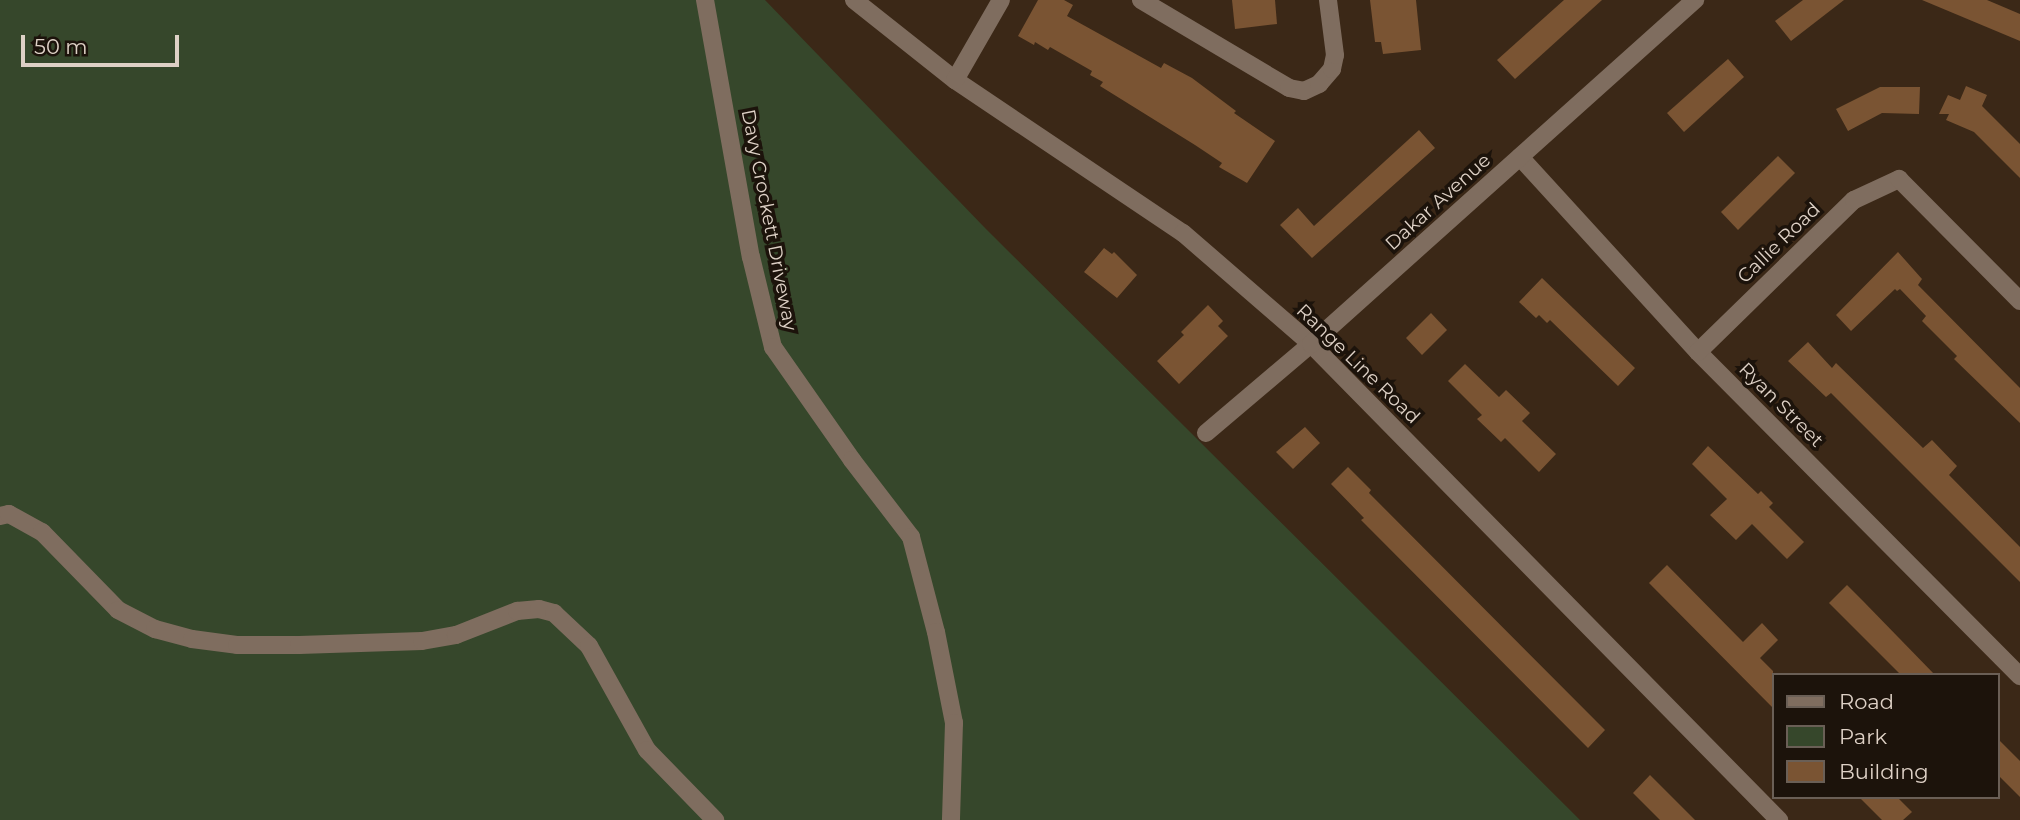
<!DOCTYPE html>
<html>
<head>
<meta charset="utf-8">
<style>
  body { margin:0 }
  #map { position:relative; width:2020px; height:820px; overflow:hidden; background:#3b2817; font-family:Montserrat,sans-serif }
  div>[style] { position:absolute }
  .green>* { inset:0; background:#36472b }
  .building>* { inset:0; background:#7a5433 }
  .minor>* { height:18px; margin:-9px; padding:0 9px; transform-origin:9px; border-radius:9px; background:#7f6d5f }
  span { translate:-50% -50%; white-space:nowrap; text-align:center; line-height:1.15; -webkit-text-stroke:7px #1c130b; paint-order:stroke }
  .street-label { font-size:19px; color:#ded1c6 }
  .legend { position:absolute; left:1772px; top:673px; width:228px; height:126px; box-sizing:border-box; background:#1c130b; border:2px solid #6a5f56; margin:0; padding:9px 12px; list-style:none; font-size:21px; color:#ded1c6 }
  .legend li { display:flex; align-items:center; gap:14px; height:35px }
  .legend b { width:35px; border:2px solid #6a5f56 }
  .scale { position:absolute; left:21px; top:35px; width:158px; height:32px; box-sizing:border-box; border:4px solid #ded1c6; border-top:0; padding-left:9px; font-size:21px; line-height:24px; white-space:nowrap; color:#ded1c6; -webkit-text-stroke:5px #1c130b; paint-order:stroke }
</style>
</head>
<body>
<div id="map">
  <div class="green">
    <i style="clip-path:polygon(0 0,765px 0,986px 229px,1580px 820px,0 820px)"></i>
  </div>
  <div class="building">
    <i style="clip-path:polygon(1038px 0,1064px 0,1073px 5px,1067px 16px,1161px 68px,1164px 63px,1192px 78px,1236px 111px,1234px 113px,1275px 141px,1247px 183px,1219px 167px,1222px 163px,1195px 145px,1100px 86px,1103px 82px,1090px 75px,1092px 71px,1050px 47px,1048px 50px,1035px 42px,1034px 45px,1018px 36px)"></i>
    <i style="clip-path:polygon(1232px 0,1275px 0,1277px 24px,1235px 29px)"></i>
    <i style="clip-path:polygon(1370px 0,1416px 0,1421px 50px,1383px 54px,1381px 42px,1375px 42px)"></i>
    <i style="clip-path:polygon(1564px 0,1602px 0,1515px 79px,1497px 60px)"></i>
    <i style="clip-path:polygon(1803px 0,1844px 0,1791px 41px,1775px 21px)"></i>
    <i style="clip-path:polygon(1922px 0,1987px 0,2020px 14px,2020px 41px)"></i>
    <i style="clip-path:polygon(1728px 59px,1744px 77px,1684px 132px,1667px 113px)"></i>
    <i style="clip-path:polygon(1966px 86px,1987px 95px,1982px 106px,2020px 144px,2020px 178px,1974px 132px,1946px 120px,1949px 114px,1939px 114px,1948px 95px,1960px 100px)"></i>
    <i style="clip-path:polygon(1880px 87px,1920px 87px,1919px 114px,1882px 113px,1848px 131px,1836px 109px)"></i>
    <i style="clip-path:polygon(1419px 130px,1435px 148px,1312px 258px,1280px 225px,1298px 208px,1314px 226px)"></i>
    <i style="clip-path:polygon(1778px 156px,1795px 173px,1738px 230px,1721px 212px)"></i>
    <i style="clip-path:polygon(1104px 248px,1112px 254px,1114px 252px,1137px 275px,1117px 298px,1084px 272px)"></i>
    <i style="clip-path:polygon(1898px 252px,1922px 279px,1918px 285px,2020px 388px,2020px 423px,1954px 359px,1957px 356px,1922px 321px,1926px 316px,1900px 289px,1897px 291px,1895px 289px,1851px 331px,1836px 315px)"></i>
    <i style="clip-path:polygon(1542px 278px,1635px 368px,1618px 386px,1550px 320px,1547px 323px,1539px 315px,1536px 318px,1519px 302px)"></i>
    <i style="clip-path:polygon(1208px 305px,1223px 321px,1218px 326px,1228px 336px,1179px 384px,1157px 361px,1184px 335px,1181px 332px)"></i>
    <i style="clip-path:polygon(1431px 313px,1447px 330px,1422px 355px,1406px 338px)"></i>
    <i style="clip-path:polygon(1808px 342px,1832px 368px,1836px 363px,1923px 448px,1932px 440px,1957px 466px,1949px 475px,2020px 547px,2020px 582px,1831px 393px,1826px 397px,1788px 361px)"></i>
    <i style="clip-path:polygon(1465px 364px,1499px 397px,1506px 390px,1530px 413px,1522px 421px,1556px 454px,1539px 472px,1505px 438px,1501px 442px,1477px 419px,1482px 415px,1448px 381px)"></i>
    <i style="clip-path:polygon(1305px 427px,1320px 443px,1293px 469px,1276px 452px)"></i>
    <i style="clip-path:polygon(1708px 446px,1758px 494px,1761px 491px,1773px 503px,1769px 507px,1804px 542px,1787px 559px,1752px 524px,1736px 540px,1710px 515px,1727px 499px,1692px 464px)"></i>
    <i style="clip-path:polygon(1348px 467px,1371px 490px,1369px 493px,1605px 730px,1588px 748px,1361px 520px,1364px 518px,1331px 484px)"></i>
    <i style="clip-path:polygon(1667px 565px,1743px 642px,1762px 623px,1778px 640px,1760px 658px,1773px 671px,1773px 708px,1649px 583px)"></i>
    <i style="clip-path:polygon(1847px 585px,1863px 601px,1935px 675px,1901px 675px,1829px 603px)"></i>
    <i style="clip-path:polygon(1997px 738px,2020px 761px,2020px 797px,1997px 774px)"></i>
    <i style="clip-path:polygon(1650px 775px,1695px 820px,1660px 820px,1633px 793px)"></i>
    <i style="clip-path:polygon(1859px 797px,1897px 797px,1912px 812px,1903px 820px,1882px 820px)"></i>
  </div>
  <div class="minor">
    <i style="left:705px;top:0;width:261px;rotate:79.9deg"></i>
    <i style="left:751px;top:257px;width:93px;rotate:76.3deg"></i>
    <i style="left:773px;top:347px;width:138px;rotate:55deg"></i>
    <i style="left:852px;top:460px;width:97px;rotate:52.5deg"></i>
    <i style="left:911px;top:537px;width:98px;rotate:75.3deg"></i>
    <i style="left:936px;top:632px;width:93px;rotate:78.8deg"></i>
    <i style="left:954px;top:723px;width:97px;rotate:91.8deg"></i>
    <i style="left:854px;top:0;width:129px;rotate:38.4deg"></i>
    <i style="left:955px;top:80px;width:275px;rotate:33.9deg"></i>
    <i style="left:1183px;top:233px;width:169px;rotate:40.9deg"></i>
    <i style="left:1311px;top:344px;width:668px;rotate:45.49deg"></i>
    <i style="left:1141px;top:0;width:172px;rotate:30.7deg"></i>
    <i style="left:1289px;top:88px;width:15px;rotate:11deg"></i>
    <i style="left:1304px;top:91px;width:17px;rotate:-25deg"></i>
    <i style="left:1319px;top:84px;width:20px;rotate:-49deg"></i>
    <i style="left:1332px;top:69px;width:14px;rotate:-78deg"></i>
    <i style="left:1335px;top:55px;width:55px;rotate:-97.3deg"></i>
    <i style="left:955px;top:80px;width:92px;rotate:-60.1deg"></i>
    <i style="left:1520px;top:157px;width:264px;rotate:47.6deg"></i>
    <i style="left:1698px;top:352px;width:457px;rotate:45.2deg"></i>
    <i style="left:1698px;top:352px;width:218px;rotate:-44.3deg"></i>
    <i style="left:1854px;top:200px;width:50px;rotate:-25deg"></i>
    <i style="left:1899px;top:179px;width:172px;rotate:45.2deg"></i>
    <i style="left:1206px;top:433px;width:138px;rotate:-40.3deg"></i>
    <i style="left:1311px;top:344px;width:516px;rotate:-41.86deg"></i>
    <i style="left:0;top:516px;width:9px;rotate:-13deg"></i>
    <i style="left:9px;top:514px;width:38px;rotate:29deg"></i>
    <i style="left:42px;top:532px;width:109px;rotate:45.7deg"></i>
    <i style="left:118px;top:610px;width:42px;rotate:27.2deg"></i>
    <i style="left:155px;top:629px;width:38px;rotate:15deg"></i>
    <i style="left:192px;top:639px;width:45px;rotate:7.6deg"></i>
    <i style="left:237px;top:645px;width:62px"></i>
    <i style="left:299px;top:645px;width:123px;rotate:-1.9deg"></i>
    <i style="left:422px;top:641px;width:35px;rotate:-10deg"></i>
    <i style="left:456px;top:635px;width:66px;rotate:-21.5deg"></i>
    <i style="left:517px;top:611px;width:22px;rotate:-5deg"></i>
    <i style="left:539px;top:609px;width:16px;rotate:15deg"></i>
    <i style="left:554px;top:613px;width:48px;rotate:43.3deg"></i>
    <i style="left:589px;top:646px;width:119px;rotate:60.9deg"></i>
    <i style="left:647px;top:750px;width:98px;rotate:45.8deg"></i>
  </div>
  <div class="street-label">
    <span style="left:1438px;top:202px;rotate:-42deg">Dakar Avenue</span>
    <span style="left:769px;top:220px;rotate:79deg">Davy Crockett Driveway</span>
    <span style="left:1779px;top:243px;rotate:-44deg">Callie Road</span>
    <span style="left:1358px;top:364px;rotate:44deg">Range Line Road</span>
    <span style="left:1781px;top:405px;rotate:45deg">Ryan Street</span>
  </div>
  <ul class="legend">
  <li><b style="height:9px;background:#7f6d5f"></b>Road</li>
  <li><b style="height:19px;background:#36472b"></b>Park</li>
  <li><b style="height:19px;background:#7a5433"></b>Building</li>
  </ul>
  <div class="scale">50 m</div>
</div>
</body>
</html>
